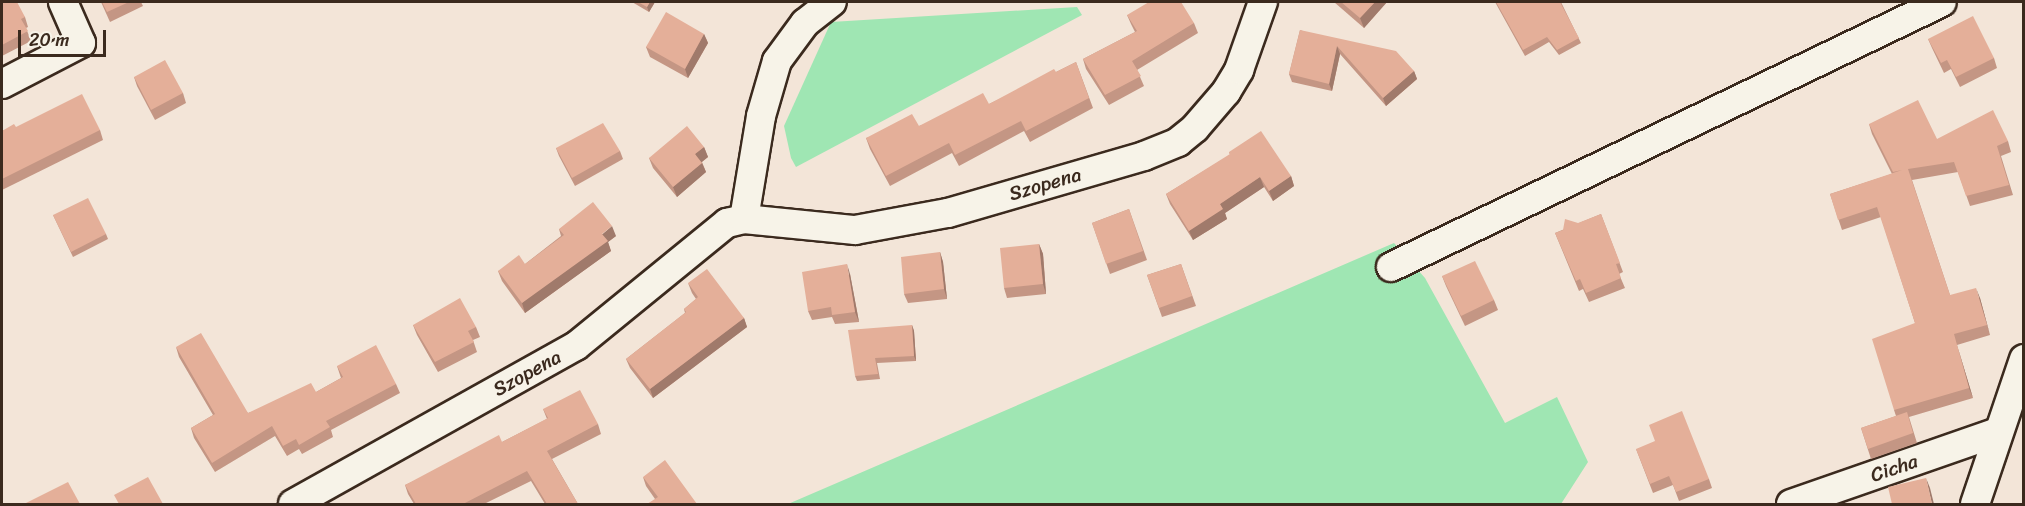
<!DOCTYPE html>
<html>
<head>
<meta charset="utf-8">
<style>
  body { margin:0 }
  #map { position:relative; width:2025px; height:506px; overflow:hidden; background:#f3e5d8; font-family:Sriracha,sans-serif }
  div>[style] { position:absolute }
  .green>* { inset:0; background:#9fe6b3 }
  .roads { filter:drop-shadow(2px 0 #3b2a1e) drop-shadow(-2px 0 #3b2a1e) drop-shadow(0 2px #3b2a1e) drop-shadow(0 -2px #3b2a1e) }
  .minor>* { height:28px; margin:-14px; padding:0 14px; transform-origin:14px; border-radius:14px; background:#f7f3e8 }
  .wall>* { inset:0; background:#c49684 }
  .shaded-wall>* { inset:0; background:#a07a6b }
  .building>* { inset:0; background:#e4af99 }
  span { translate:-50% -50%; white-space:nowrap; text-align:center; line-height:1.15; -webkit-text-stroke:4.5px #f7f3e8; paint-order:stroke }
  .street-label { font-size:20px; color:#3b2a1e }
  .frame { position:absolute; inset:0; border:3px solid #3b2a1e; pointer-events:none }
  .scale { position:absolute; left:18px; top:30px; width:88px; height:27px; box-sizing:border-box; border:3px solid #3b2a1e; border-top:0; padding-left:8px; font-size:18px; line-height:21px; white-space:nowrap; color:#3b2a1e; -webkit-text-stroke:4px #f7f3e8; paint-order:stroke }
</style>
</head>
<body>
<div id="map">
  <div class="green">
    <i style="clip-path:polygon(1077px 7px,1082px 15px,796px 167px,791px 158px,784px 126px,831px 22px)"></i>
    <i style="clip-path:polygon(1394px 243px,1425px 278px,1505px 423px,1557px 397px,1588px 462px,1561px 504px,788px 504px)"></i>
  </div>
  <div class="roads">
    <div class="minor">
      <i style="left:2px;top:84px;width:89px;rotate:-27.4deg"></i>
      <i style="left:81px;top:43px;width:45px;rotate:-113.7deg"></i>
      <i style="left:744px;top:219px;width:104px;rotate:-80.6deg"></i>
      <i style="left:761px;top:116px;width:57px;rotate:-73.8deg"></i>
      <i style="left:777px;top:61px;width:47px;rotate:-53.6deg"></i>
      <i style="left:805px;top:23px;width:34px;rotate:-38deg"></i>
      <i style="left:1391px;top:267px;width:611px;rotate:-25.68deg"></i>
      <i style="left:293px;top:504px;width:324px;rotate:-29.2deg"></i>
      <i style="left:576px;top:346px;width:195px;rotate:-39.2deg"></i>
      <i style="left:727px;top:223px;width:17px;rotate:-13deg"></i>
      <i style="left:744px;top:219px;width:112px;rotate:5.7deg"></i>
      <i style="left:855px;top:230px;width:95px;rotate:-10.4deg"></i>
      <i style="left:948px;top:213px;width:204px;rotate:-16.2deg"></i>
      <i style="left:1144px;top:156px;width:37px;rotate:-22deg"></i>
      <i style="left:1178px;top:142px;width:22px;rotate:-39deg"></i>
      <i style="left:1195px;top:128px;width:48px;rotate:-49.3deg"></i>
      <i style="left:1226px;top:92px;width:26px;rotate:-59deg"></i>
      <i style="left:1239px;top:70px;width:72px;rotate:-70.6deg"></i>
      <i style="left:1791px;top:504px;width:219px;rotate:-19.2deg"></i>
      <i style="left:1975px;top:504px;width:153px;rotate:-71.3deg"></i>
    </div>
  </div>
  <div class="wall">
    <i style="clip-path:polygon(2px 2px,25px 17px,28px 27px,26px 28px,31px 41px,2px 56px)"></i>
    <i style="clip-path:polygon(101px 2px,141px 2px,143px 6px,110px 22px)"></i>
    <i style="clip-path:polygon(632px 2px,655px 2px,649px 12px)"></i>
    <i style="clip-path:polygon(1334px 2px,1387px 2px,1364px 28px)"></i>
    <i style="clip-path:polygon(1495px 2px,1561px 2px,1581px 43px,1559px 55px,1549px 42px,1525px 56px)"></i>
    <i style="clip-path:polygon(1127px 15px,1194px 23px,1198px 33px,1137px 70px,1144px 86px,1109px 105px,1086px 69px,1083px 59px,1135px 32px,1131px 24px)"></i>
    <i style="clip-path:polygon(1300px 30px,1414px 71px,1417px 79px,1386px 106px,1340px 54px,1332px 91px,1292px 82px,1289px 74px)"></i>
    <i style="clip-path:polygon(704px 34px,708px 43px,688px 78px,650px 57px,646px 47px)"></i>
    <i style="clip-path:polygon(1928px 39px,1994px 58px,1997px 68px,1960px 87px,1951px 69px,1944px 73px,1932px 48px)"></i>
    <i style="clip-path:polygon(1076px 62px,1093px 108px,1030px 142px,1024px 131px,959px 166px,952px 153px,890px 186px,870px 149px,866px 138px,919px 126px,989px 104px,1056px 72px)"></i>
    <i style="clip-path:polygon(134px 77px,183px 93px,186px 103px,155px 120px,137px 86px)"></i>
    <i style="clip-path:polygon(1869px 124px,1937px 139px,2008px 141px,2011px 152px,2001px 156px,2013px 195px,1970px 206px,1958px 172px,1912px 180px,1950px 295px,1980px 298px,1990px 335px,1957px 345px,1973px 398px,1909px 417px,1917px 443px,1871px 459px,1861px 428px,1896px 416px,1894px 410px,1915px 323px,1881px 217px,1842px 230px,1830px 194px,1892px 174px,1872px 134px)"></i>
    <i style="clip-path:polygon(16px 127px,100px 130px,103px 140px,2px 190px,2px 131px)"></i>
    <i style="clip-path:polygon(704px 147px,708px 157px,702px 162px,706px 172px,677px 197px,653px 168px,649px 158px)"></i>
    <i style="clip-path:polygon(556px 148px,620px 151px,623px 159px,575px 186px,559px 156px)"></i>
    <i style="clip-path:polygon(1229px 152px,1291px 176px,1294px 186px,1273px 201px,1264px 187px,1225px 213px,1227px 219px,1193px 240px,1170px 204px,1166px 194px,1230px 155px)"></i>
    <i style="clip-path:polygon(1129px 209px,1147px 260px,1110px 274px,1092px 223px)"></i>
    <i style="clip-path:polygon(1601px 214px,1623px 272px,1619px 274px,1625px 288px,1589px 302px,1583px 289px,1579px 291px,1555px 233px)"></i>
    <i style="clip-path:polygon(53px 215px,106px 234px,108px 239px,73px 257px)"></i>
    <i style="clip-path:polygon(559px 229px,616px 236px,608px 242px,611px 251px,525px 313px,502px 281px,498px 271px,525px 264px,561px 236px)"></i>
    <i style="clip-path:polygon(1039px 244px,1043px 254px,1046px 294px,1007px 298px,1004px 288px)"></i>
    <i style="clip-path:polygon(940px 252px,943px 262px,947px 299px,908px 303px,904px 294px)"></i>
    <i style="clip-path:polygon(1181px 264px,1196px 306px,1162px 317px,1147px 275px)"></i>
    <i style="clip-path:polygon(850px 274px,859px 322px,835px 324px,832px 317px,812px 320px,808px 311px)"></i>
    <i style="clip-path:polygon(1442px 276px,1494px 300px,1498px 310px,1465px 326px,1446px 286px)"></i>
    <i style="clip-path:polygon(688px 283px,744px 318px,747px 327px,653px 398px,630px 368px,626px 359px,685px 313px,684px 309px,696px 299px,692px 293px)"></i>
    <i style="clip-path:polygon(413px 325px,476px 327px,480px 337px,473px 340px,477px 352px,438px 372px,417px 335px)"></i>
    <i style="clip-path:polygon(912px 325px,914px 331px,916px 361px,877px 363px,880px 379px,857px 381px,855px 376px)"></i>
    <i style="clip-path:polygon(176px 347px,248px 413px,316px 392px,341px 378px,337px 366px,396px 384px,400px 393px,331px 430px,333px 437px,302px 454px,299px 449px,287px 456px,275px 436px,215px 472px,194px 438px,191px 428px,213px 415px,179px 357px)"></i>
    <i style="clip-path:polygon(543px 409px,598px 424px,601px 434px,552px 459px,578px 504px,545px 504px,531px 481px,484px 504px,414px 504px,408px 494px,405px 485px,502px 442px,547px 419px)"></i>
    <i style="clip-path:polygon(1636px 449px,1709px 479px,1712px 488px,1679px 501px,1673px 485px,1653px 493px)"></i>
    <i style="clip-path:polygon(643px 477px,697px 504px,655px 499px,646px 486px)"></i>
  </div>
  <div class="shaded-wall">
    <i style="clip-path:polygon(650px 2px,655px 2px,649px 12px,647px 7px)"></i>
    <i style="clip-path:polygon(1375px 2px,1387px 2px,1364px 28px,1360px 18px)"></i>
    <i style="clip-path:polygon(704px 34px,708px 43px,688px 78px,685px 69px)"></i>
    <i style="clip-path:polygon(1337px 46px,1340px 54px,1332px 91px,1329px 84px)"></i>
    <i style="clip-path:polygon(1414px 71px,1417px 79px,1386px 106px,1383px 98px)"></i>
    <i style="clip-path:polygon(704px 147px,708px 157px,699px 164px,695px 154px)"></i>
    <i style="clip-path:polygon(702px 163px,706px 172px,677px 197px,673px 187px)"></i>
    <i style="clip-path:polygon(1291px 176px,1294px 186px,1273px 201px,1269px 191px)"></i>
    <i style="clip-path:polygon(1260px 177px,1264px 187px,1225px 213px,1227px 219px,1193px 240px,1189px 231px,1220px 204px)"></i>
    <i style="clip-path:polygon(612px 226px,616px 236px,608px 242px,611px 251px,525px 313px,522px 303px)"></i>
    <i style="clip-path:polygon(1039px 244px,1043px 254px,1046px 294px,1043px 284px)"></i>
    <i style="clip-path:polygon(940px 252px,943px 262px,947px 299px,944px 289px)"></i>
    <i style="clip-path:polygon(847px 264px,850px 274px,859px 322px,855px 312px)"></i>
    <i style="clip-path:polygon(1976px 288px,1980px 298px,1990px 335px,1987px 325px)"></i>
    <i style="clip-path:polygon(744px 318px,747px 327px,653px 398px,650px 389px)"></i>
    <i style="clip-path:polygon(912px 325px,914px 331px,916px 361px,914px 356px)"></i>
    <i style="clip-path:polygon(1954px 334px,1957px 345px,1973px 398px,1969px 388px)"></i>
    <i style="clip-path:polygon(1926px 478px,1930px 488px,1934px 504px,1932px 504px)"></i>
  </div>
  <div class="building">
    <i style="clip-path:polygon(2px 2px,17px 2px,25px 17px,21px 19px,28px 31px,2px 45px)"></i>
    <i style="clip-path:polygon(102px 2px,129px 2px,107px 12px)"></i>
    <i style="clip-path:polygon(638px 2px,650px 2px,647px 7px)"></i>
    <i style="clip-path:polygon(1149px 2px,1181px 2px,1194px 23px,1132px 61px,1141px 76px,1105px 95px,1083px 59px,1137px 31px,1127px 15px)"></i>
    <i style="clip-path:polygon(1341px 2px,1375px 2px,1360px 18px)"></i>
    <i style="clip-path:polygon(1496px 2px,1560px 2px,1579px 38px,1557px 50px,1547px 37px,1523px 50px)"></i>
    <i style="clip-path:polygon(666px 12px,704px 34px,685px 69px,646px 47px)"></i>
    <i style="clip-path:polygon(1973px 16px,1994px 58px,1956px 77px,1947px 60px,1941px 63px,1928px 39px)"></i>
    <i style="clip-path:polygon(1300px 30px,1396px 51px,1414px 71px,1383px 98px,1337px 46px,1329px 84px,1289px 74px)"></i>
    <i style="clip-path:polygon(165px 60px,183px 93px,151px 110px,134px 77px)"></i>
    <i style="clip-path:polygon(1076px 62px,1089px 98px,1026px 131px,1021px 121px,955px 155px,949px 143px,886px 176px,866px 138px,912px 114px,919px 126px,983px 93px,989px 104px,1054px 69px,1056px 72px)"></i>
    <i style="clip-path:polygon(82px 94px,100px 130px,2px 179px,2px 131px,14px 124px,16px 127px)"></i>
    <i style="clip-path:polygon(1918px 100px,1937px 139px,1993px 110px,2008px 141px,1997px 146px,2009px 185px,1966px 196px,1954px 162px,1908px 169px,1950px 295px,1976px 288px,1987px 325px,1954px 334px,1969px 388px,1894px 410px,1872px 339px,1915px 323px,1877px 207px,1838px 220px,1830px 194px,1902px 170px,1893px 172px,1869px 124px)"></i>
    <i style="clip-path:polygon(603px 123px,620px 151px,572px 178px,556px 148px)"></i>
    <i style="clip-path:polygon(687px 126px,704px 147px,695px 154px,702px 163px,673px 187px,649px 158px)"></i>
    <i style="clip-path:polygon(1261px 131px,1291px 176px,1269px 191px,1260px 177px,1220px 204px,1223px 209px,1189px 231px,1166px 194px,1230px 154px,1229px 152px)"></i>
    <i style="clip-path:polygon(88px 198px,106px 234px,71px 252px,53px 215px)"></i>
    <i style="clip-path:polygon(593px 202px,612px 226px,602px 234px,608px 241px,522px 303px,498px 271px,519px 255px,525px 264px,564px 235px,559px 229px)"></i>
    <i style="clip-path:polygon(1129px 209px,1143px 251px,1106px 264px,1092px 223px)"></i>
    <i style="clip-path:polygon(1601px 214px,1620px 263px,1616px 264px,1621px 278px,1586px 293px,1580px 279px,1576px 281px,1555px 233px,1563px 230px,1565px 219px,1578px 223px)"></i>
    <i style="clip-path:polygon(1039px 244px,1043px 284px,1004px 288px,1000px 248px)"></i>
    <i style="clip-path:polygon(940px 252px,944px 289px,904px 294px,901px 257px)"></i>
    <i style="clip-path:polygon(1475px 261px,1494px 300px,1461px 316px,1442px 276px)"></i>
    <i style="clip-path:polygon(847px 264px,855px 312px,832px 315px,831px 307px,808px 311px,802px 272px)"></i>
    <i style="clip-path:polygon(1181px 264px,1192px 296px,1159px 308px,1147px 275px)"></i>
    <i style="clip-path:polygon(707px 269px,744px 318px,650px 389px,626px 359px,686px 312px,684px 309px,698px 297px,688px 283px)"></i>
    <i style="clip-path:polygon(460px 298px,476px 327px,468px 331px,474px 342px,435px 362px,413px 325px)"></i>
    <i style="clip-path:polygon(912px 325px,914px 356px,875px 358px,878px 374px,855px 376px,848px 330px)"></i>
    <i style="clip-path:polygon(201px 333px,248px 413px,311px 383px,316px 392px,343px 377px,337px 366px,376px 345px,396px 384px,326px 421px,330px 427px,299px 445px,296px 439px,283px 446px,272px 426px,212px 463px,191px 428px,215px 414px,176px 347px)"></i>
    <i style="clip-path:polygon(580px 390px,598px 424px,547px 451px,578px 504px,547px 504px,527px 471px,463px 504px,416px 504px,405px 485px,499px 435px,502px 442px,548px 418px,543px 409px)"></i>
    <i style="clip-path:polygon(1682px 411px,1709px 479px,1676px 492px,1669px 476px,1650px 484px,1636px 449px,1655px 441px,1649px 425px)"></i>
    <i style="clip-path:polygon(1907px 412px,1913px 433px,1868px 449px,1861px 428px)"></i>
    <i style="clip-path:polygon(665px 460px,697px 504px,647px 504px,658px 497px,643px 477px)"></i>
    <i style="clip-path:polygon(148px 477px,163px 504px,119px 504px,114px 495px)"></i>
    <i style="clip-path:polygon(1926px 478px,1932px 504px,1892px 504px,1888px 487px)"></i>
    <i style="clip-path:polygon(68px 482px,80px 504px,24px 504px)"></i>
  </div>
  <div class="street-label">
    <span style="left:1045px;top:184px;rotate:-16deg">Szopena</span>
    <span style="left:527px;top:373px;rotate:-29deg">Szopena</span>
    <span style="left:1894px;top:468px;rotate:-19deg">Cicha</span>
  </div>
  <div class="frame"></div>
  <div class="scale">20 m</div>
</div>
</body>
</html>
